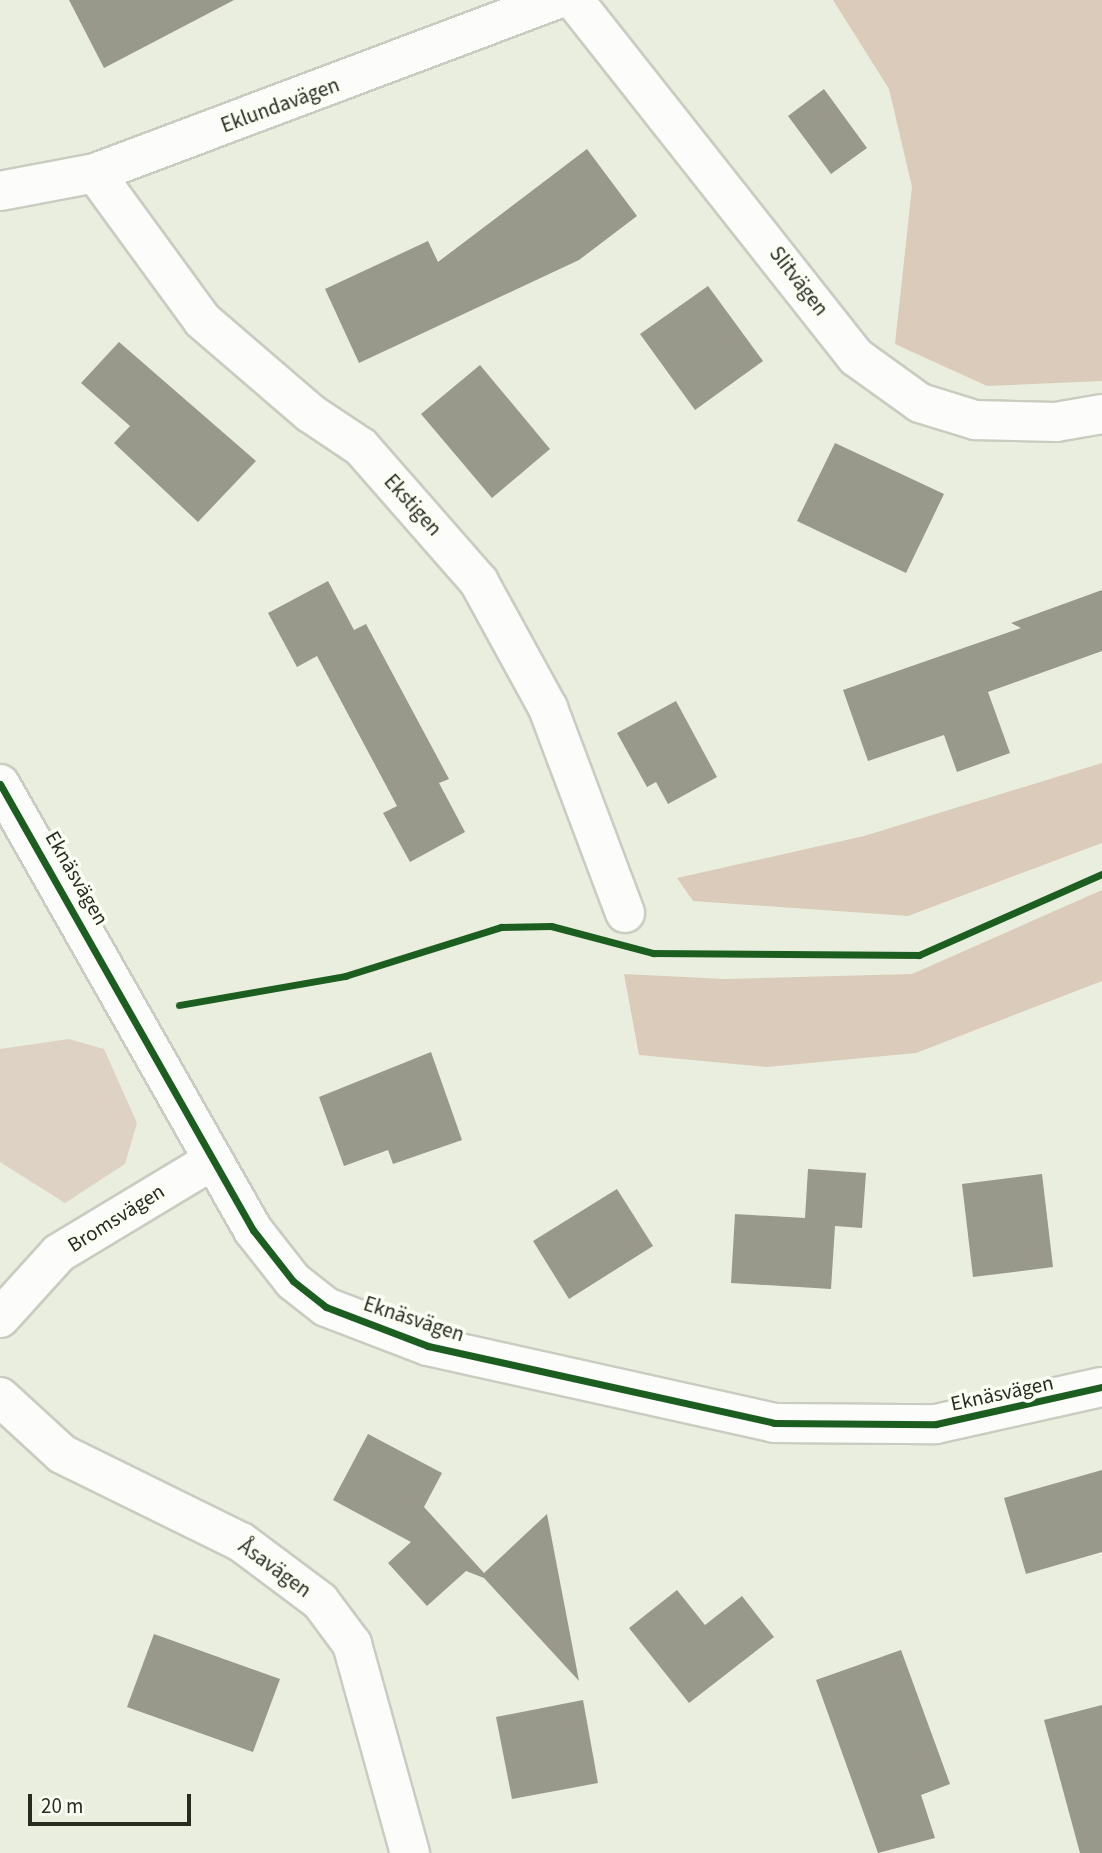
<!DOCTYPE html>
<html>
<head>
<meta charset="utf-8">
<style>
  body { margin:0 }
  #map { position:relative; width:1102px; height:1853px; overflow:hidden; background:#eaeede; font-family:"Source Sans 3",sans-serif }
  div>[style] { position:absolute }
  .green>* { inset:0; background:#ded2c4 }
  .forest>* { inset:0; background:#dbcbba }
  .building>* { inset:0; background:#98988b }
  .roads { filter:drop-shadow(2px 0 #c9ccc0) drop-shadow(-2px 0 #c9ccc0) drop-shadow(0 2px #c9ccc0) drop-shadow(0 -2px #c9ccc0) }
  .minor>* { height:38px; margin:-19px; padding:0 19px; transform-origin:19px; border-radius:19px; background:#fcfcfa }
  .cycleway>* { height:7px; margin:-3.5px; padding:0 3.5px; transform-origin:3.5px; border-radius:3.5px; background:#1b5e20 }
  span { translate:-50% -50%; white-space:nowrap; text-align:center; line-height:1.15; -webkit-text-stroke:7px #fcfff4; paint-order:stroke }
  .street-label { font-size:21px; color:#282a20 }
  .scale { position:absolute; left:28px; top:1794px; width:163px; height:32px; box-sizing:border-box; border:4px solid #282a20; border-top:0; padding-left:9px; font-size:21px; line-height:24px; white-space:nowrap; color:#282a20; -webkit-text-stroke:5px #fcfff4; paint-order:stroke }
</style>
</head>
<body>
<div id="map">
  <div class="green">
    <i style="clip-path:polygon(69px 1039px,104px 1049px,137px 1123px,125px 1164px,65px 1203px,0 1162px,0 1049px)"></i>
  </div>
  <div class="forest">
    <i style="clip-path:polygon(833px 0,1102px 0,1102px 381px,987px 386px,895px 344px,912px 187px,889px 89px)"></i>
    <i style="clip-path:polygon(1102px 763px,1102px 843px,908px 916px,693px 901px,677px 878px,864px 836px)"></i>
    <i style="clip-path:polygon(1102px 890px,1102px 981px,916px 1053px,767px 1067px,639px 1055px,624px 974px,725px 979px,912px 974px)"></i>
  </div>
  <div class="building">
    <i style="clip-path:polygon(69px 0,234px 0,104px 68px)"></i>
    <i style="clip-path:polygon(824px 89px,867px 148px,831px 174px,788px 116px)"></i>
    <i style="clip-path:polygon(587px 149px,637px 216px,579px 260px,359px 363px,325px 289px,428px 241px,438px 262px)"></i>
    <i style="clip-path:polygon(708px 286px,763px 361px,695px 410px,640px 334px)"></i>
    <i style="clip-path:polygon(119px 342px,256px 461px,198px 522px,114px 443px,130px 426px,81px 383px)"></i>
    <i style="clip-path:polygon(480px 365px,550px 449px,492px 498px,421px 414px)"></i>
    <i style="clip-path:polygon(835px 443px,944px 494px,906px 573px,797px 521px)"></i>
    <i style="clip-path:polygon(328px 581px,354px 630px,366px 624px,449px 779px,439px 783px,465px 832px,410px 862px,383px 813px,397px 806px,317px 656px,297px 667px,268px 613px)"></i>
    <i style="clip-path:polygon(1102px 590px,1102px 651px,988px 692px,1010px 753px,957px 772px,944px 735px,868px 761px,843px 690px,1021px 628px,1011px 623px)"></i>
    <i style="clip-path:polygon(676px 701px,717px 777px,668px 804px,656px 782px,647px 787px,617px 733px)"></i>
    <i style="clip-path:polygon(431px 1052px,462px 1140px,393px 1164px,388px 1150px,344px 1166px,319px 1097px)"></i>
    <i style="clip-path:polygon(808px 1169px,866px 1173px,862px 1228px,835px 1226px,831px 1289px,731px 1283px,735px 1214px,805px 1218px)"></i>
    <i style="clip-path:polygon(1042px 1174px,1053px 1267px,973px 1277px,962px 1184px)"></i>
    <i style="clip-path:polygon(617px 1189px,653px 1246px,569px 1299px,533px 1241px)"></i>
    <i style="clip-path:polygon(368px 1434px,442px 1473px,424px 1507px,484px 1573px,547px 1514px,579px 1681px,484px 1578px,466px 1571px,427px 1606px,388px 1563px,411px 1542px,333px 1500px)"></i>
    <i style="clip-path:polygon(1102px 1470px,1102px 1552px,1026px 1574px,1004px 1498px)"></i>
    <i style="clip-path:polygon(677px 1590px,705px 1625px,742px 1596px,774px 1637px,689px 1703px,629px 1628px)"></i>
    <i style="clip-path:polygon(154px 1634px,280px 1679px,253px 1752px,127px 1707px)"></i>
    <i style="clip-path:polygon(901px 1650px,950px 1784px,921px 1795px,935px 1838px,878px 1853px,816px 1680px)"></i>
    <i style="clip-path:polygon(583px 1700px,598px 1783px,512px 1799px,496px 1717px)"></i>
    <i style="clip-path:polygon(1102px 1705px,1102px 1853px,1080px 1853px,1044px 1720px)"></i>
  </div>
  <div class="roads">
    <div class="minor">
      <i style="left:574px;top:0;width:455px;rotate:51.7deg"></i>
      <i style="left:856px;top:357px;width:79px;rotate:35.7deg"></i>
      <i style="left:920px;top:403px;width:58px;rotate:17.2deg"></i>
      <i style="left:975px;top:420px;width:81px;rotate:1.4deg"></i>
      <i style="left:1056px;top:422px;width:47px;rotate:-9.9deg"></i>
      <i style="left:95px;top:173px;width:182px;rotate:53.9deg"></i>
      <i style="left:202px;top:320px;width:143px;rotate:40.7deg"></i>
      <i style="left:310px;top:413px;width:61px;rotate:33.7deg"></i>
      <i style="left:361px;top:447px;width:179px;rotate:48.8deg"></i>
      <i style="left:479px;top:582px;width:144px;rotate:61.3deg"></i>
      <i style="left:548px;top:708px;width:219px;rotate:69.4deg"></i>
      <i style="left:0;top:191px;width:97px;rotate:-10.7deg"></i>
      <i style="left:95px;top:173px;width:491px;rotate:-20.6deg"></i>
      <i style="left:0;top:784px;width:513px;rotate:60.44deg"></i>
      <i style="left:253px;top:1230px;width:65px;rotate:51.9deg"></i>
      <i style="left:293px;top:1281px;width:42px;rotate:38.2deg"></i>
      <i style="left:326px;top:1307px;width:109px;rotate:20.9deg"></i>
      <i style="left:428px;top:1346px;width:354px;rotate:12.5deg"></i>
      <i style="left:774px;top:1423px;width:162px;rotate:0.4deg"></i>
      <i style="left:936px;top:1424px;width:170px;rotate:-12.6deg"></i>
      <i style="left:0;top:1318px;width:88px;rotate:-47.8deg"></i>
      <i style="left:59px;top:1253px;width:180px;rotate:-31.1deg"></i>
      <i style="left:0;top:1397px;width:84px;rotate:42.6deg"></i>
      <i style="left:62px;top:1454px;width:199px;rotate:26.2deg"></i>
      <i style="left:241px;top:1542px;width:99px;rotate:36.8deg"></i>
      <i style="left:320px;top:1601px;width:54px;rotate:53.3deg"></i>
      <i style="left:352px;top:1644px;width:217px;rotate:74.5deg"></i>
    </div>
  </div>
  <div class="cycleway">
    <i style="left:0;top:784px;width:513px;rotate:60.44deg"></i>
    <i style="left:253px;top:1230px;width:65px;rotate:51.9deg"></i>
    <i style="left:293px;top:1281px;width:42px;rotate:38.2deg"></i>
    <i style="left:326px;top:1307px;width:109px;rotate:20.9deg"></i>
    <i style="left:428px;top:1346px;width:354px;rotate:12.5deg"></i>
    <i style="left:774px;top:1423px;width:162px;rotate:0.4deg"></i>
    <i style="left:936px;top:1424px;width:170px;rotate:-12.6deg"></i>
    <i style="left:179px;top:1005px;width:169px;rotate:-9.9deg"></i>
    <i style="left:345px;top:976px;width:164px;rotate:-17.4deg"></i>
    <i style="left:501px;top:927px;width:50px;rotate:-1.1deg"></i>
    <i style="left:551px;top:926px;width:106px;rotate:14.8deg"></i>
    <i style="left:653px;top:953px;width:266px;rotate:0.4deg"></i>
    <i style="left:919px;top:955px;width:200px;rotate:-23.9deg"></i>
  </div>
  <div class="street-label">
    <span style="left:280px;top:105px;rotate:-20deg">Eklundavägen</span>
    <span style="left:799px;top:281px;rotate:52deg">Slitvägen</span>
    <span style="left:413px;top:505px;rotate:48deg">Ekstigen</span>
    <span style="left:77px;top:878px;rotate:60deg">Eknäsvägen</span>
    <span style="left:116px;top:1218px;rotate:-32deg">Bromsvägen</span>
    <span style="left:414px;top:1319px;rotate:18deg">Eknäsvägen</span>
    <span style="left:1002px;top:1393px;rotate:-12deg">Eknäsvägen</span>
    <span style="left:275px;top:1568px;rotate:36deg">Åsavägen</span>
  </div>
  <div class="scale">20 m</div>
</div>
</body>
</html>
